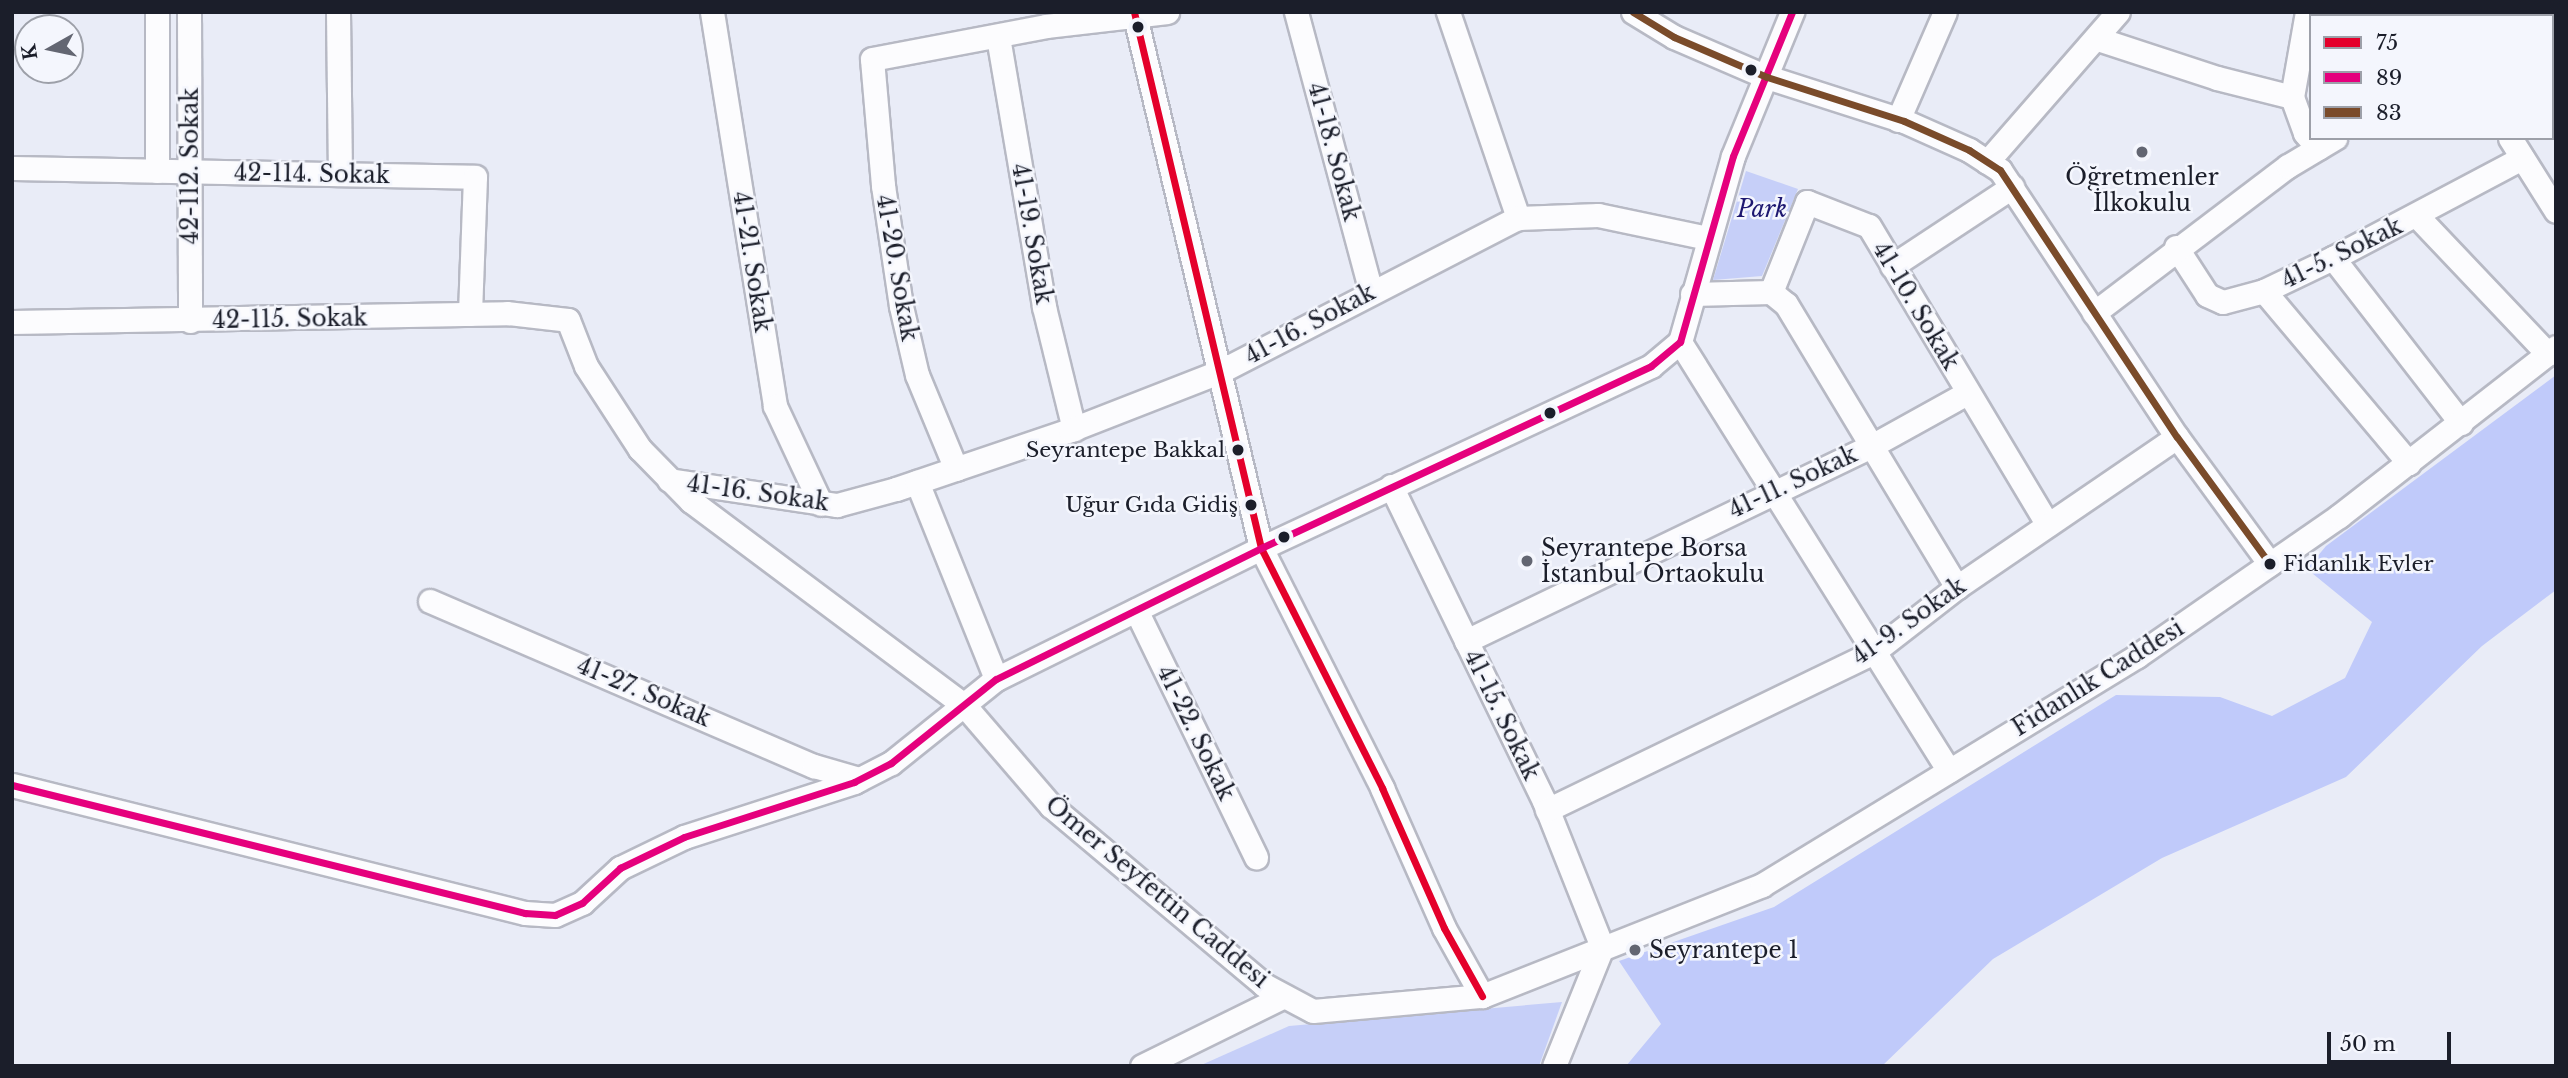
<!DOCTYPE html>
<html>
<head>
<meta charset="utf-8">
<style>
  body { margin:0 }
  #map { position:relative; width:2568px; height:1078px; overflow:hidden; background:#e9ecf7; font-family:"Libre Baskerville",serif }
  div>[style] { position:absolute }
  .green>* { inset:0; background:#c6cff8 }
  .forest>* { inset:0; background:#c0cafa }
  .roads { filter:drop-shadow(2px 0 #b7b9c4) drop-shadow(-2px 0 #b7b9c4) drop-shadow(0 2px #b7b9c4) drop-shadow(0 -2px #b7b9c4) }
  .minor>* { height:23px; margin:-11.5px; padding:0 11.5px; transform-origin:11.5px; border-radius:11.5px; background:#fcfcfe }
  .bus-1>* { height:7px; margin:-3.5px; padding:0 3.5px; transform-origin:3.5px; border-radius:3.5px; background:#e4002b }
  .bus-2>* { height:7px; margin:-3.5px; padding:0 3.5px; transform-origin:3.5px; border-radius:3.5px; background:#e5007d }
  .bus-3>* { height:7px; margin:-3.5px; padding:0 3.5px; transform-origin:3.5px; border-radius:3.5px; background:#7a4b2a }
  .dots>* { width:19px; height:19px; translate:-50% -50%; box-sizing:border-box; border:4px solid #f4f6fd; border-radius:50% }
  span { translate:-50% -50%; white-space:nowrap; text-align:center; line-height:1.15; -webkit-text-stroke:5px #f4f6fd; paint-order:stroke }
  .bus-label { font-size:21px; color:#1b1e2a }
  .right { translate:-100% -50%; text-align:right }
  .left { translate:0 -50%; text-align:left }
  .street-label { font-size:23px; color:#1b1e2a }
  .poi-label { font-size:23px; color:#1b1e2a }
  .park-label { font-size:23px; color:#1d1770; font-style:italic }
  .frame { position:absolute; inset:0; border:14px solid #1b1e2a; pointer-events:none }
  .legend { position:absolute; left:2309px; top:14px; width:245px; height:126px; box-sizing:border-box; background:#f4f6fd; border:2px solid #9da0a9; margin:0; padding:9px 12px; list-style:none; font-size:21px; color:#1b1e2a }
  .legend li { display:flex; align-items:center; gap:14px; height:35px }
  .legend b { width:35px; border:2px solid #9da0a9 }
  .north { position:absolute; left:14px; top:14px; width:70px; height:70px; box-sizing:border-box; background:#f4f6fd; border:2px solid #9da0a9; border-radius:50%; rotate:261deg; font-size:19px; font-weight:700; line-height:28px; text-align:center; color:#1b1e2a }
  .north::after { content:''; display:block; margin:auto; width:24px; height:32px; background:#636672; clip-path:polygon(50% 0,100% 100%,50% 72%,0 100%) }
  .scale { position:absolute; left:2327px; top:1032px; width:124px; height:32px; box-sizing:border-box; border:4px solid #1b1e2a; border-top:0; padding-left:9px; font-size:21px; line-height:24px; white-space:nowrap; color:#1b1e2a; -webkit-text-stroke:5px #f4f6fd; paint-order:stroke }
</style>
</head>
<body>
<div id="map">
  <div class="green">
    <i style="clip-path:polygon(2318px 12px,2427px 12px,2429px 16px,2317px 16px)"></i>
    <i style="clip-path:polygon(1746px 171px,1798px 189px,1762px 276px,1713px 280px)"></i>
    <i style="clip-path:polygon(1562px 1002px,1539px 1066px,1199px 1066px,1289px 1026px)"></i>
  </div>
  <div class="forest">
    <i style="clip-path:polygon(2556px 375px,2556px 590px,2482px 646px,2346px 777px,2162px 858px,1993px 959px,1882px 1066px,1626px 1066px,1661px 1024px,1619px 961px,1774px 907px,2116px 695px,2220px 697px,2272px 716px,2345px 678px,2372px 622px,2307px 569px,2326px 546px)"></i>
  </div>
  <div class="roads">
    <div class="minor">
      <i style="left:189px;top:12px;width:309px;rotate:89.8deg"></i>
      <i style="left:338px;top:12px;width:162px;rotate:89.3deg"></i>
      <i style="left:712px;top:12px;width:399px;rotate:80.9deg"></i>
      <i style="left:775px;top:406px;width:108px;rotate:64.9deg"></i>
      <i style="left:1134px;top:12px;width:551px;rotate:76.67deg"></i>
      <i style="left:1261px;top:548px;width:269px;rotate:63.2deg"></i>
      <i style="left:1382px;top:788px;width:153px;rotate:66.1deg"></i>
      <i style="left:1444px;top:928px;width:78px;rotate:60.8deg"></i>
      <i style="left:1296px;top:12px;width:290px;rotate:75deg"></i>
      <i style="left:1448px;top:12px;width:218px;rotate:71.2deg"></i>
      <i style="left:1633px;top:12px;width:48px;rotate:31.4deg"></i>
      <i style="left:1674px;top:37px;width:101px;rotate:23.3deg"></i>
      <i style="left:1767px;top:77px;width:144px;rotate:17.8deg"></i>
      <i style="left:1904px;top:121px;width:71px;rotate:24deg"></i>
      <i style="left:1969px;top:150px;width:37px;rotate:33deg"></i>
      <i style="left:2000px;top:170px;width:320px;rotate:56.5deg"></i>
      <i style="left:2177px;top:437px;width:157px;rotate:53.8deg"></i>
      <i style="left:2434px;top:12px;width:4px;rotate:63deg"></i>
      <i style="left:2541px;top:16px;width:6px;rotate:-39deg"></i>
      <i style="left:998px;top:37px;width:274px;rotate:80.3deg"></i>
      <i style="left:1044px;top:307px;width:126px;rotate:76.2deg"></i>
      <i style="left:2098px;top:39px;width:125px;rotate:18.1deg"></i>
      <i style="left:2217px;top:78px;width:77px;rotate:14.2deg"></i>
      <i style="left:2292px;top:97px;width:38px;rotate:70deg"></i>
      <i style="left:2305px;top:133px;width:20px;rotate:49deg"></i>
      <i style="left:2292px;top:97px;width:86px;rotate:-80deg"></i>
      <i style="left:1898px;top:120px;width:118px;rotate:-66.5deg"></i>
      <i style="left:2510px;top:138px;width:86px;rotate:57.8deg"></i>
      <i style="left:1987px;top:162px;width:199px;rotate:-48.9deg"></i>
      <i style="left:12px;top:168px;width:463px;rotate:1.1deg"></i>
      <i style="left:475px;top:177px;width:137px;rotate:92.1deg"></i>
      <i style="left:157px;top:171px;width:159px;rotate:-90deg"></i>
      <i style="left:2417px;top:216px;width:190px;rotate:46.5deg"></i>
      <i style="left:2176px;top:247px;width:57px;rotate:57.1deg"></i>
      <i style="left:2207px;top:295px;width:17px;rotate:24deg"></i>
      <i style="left:2223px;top:302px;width:42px;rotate:-15deg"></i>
      <i style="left:2264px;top:291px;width:76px;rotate:-25.6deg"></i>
      <i style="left:2333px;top:258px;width:214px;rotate:-27.9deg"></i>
      <i style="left:2333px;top:258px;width:209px;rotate:52.2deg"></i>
      <i style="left:1892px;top:266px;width:144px;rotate:-33.4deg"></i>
      <i style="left:2264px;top:291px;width:225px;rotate:49.9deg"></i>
      <i style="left:1771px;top:292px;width:97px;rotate:-68.2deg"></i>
      <i style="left:1807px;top:202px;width:66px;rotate:21.2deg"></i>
      <i style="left:1869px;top:226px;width:348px;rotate:59.1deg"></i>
      <i style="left:1692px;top:294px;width:79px;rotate:-1.5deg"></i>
      <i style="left:1771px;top:292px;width:19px;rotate:39deg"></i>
      <i style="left:1786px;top:304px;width:331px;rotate:58.9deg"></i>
      <i style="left:2094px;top:313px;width:243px;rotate:-37.2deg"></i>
      <i style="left:2288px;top:166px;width:55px;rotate:-30.8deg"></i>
      <i style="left:12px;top:322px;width:495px;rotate:-1deg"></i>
      <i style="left:507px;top:313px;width:61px;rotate:6.5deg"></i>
      <i style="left:568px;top:320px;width:49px;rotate:68.6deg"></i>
      <i style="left:586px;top:366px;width:99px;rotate:57deg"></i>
      <i style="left:640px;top:449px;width:73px;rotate:45.6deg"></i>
      <i style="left:691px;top:501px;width:341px;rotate:36.8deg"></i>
      <i style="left:964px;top:705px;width:133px;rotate:49.3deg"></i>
      <i style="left:1051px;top:806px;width:278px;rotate:40deg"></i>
      <i style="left:1264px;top:985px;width:55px;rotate:28deg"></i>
      <i style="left:1313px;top:1011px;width:170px;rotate:-5.1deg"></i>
      <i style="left:1482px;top:996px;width:301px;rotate:-21.6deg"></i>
      <i style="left:1762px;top:885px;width:439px;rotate:-31.4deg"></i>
      <i style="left:2137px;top:656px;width:246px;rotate:-34.7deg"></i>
      <i style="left:2339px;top:516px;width:275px;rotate:-37.9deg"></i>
      <i style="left:1680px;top:342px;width:506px;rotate:57.91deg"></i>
      <i style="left:956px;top:469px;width:102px;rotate:-112.5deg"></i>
      <i style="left:917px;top:375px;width:71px;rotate:-103.1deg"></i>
      <i style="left:901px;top:306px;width:122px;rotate:-98.5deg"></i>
      <i style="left:883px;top:185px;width:126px;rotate:-95deg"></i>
      <i style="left:872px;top:59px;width:177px;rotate:-10.7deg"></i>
      <i style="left:1046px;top:26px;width:122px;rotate:-6.6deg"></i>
      <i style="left:669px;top:480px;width:170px;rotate:8.5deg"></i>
      <i style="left:837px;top:505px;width:61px;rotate:-15.2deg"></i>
      <i style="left:896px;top:489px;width:184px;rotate:-18.7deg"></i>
      <i style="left:1070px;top:430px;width:162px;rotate:-21.3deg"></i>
      <i style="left:1221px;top:371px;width:334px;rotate:-27.3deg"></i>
      <i style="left:1518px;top:218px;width:80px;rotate:-2.1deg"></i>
      <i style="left:1598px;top:215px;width:112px;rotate:11.8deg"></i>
      <i style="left:917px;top:482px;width:212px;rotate:68.1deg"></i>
      <i style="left:1391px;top:486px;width:350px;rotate:64.1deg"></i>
      <i style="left:1544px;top:801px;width:157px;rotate:68.3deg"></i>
      <i style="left:430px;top:601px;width:418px;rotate:23.3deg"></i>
      <i style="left:814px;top:766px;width:47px;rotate:16.1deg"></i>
      <i style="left:1136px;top:610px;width:275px;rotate:64.1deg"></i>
      <i style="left:1466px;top:641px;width:454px;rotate:-25.7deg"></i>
      <i style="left:1875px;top:444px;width:105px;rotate:-29deg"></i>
      <i style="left:12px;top:785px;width:529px;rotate:14.01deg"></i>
      <i style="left:525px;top:913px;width:30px;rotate:4deg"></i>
      <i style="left:555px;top:915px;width:30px;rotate:-24deg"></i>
      <i style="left:582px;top:903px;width:52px;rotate:-42.6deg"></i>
      <i style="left:620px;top:868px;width:71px;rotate:-25.8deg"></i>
      <i style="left:684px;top:837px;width:179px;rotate:-17.9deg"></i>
      <i style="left:854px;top:782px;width:42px;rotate:-27.2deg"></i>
      <i style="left:891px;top:763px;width:134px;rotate:-38.7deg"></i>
      <i style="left:996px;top:679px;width:296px;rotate:-26.3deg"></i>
      <i style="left:1261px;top:548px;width:430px;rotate:-25deg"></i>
      <i style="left:1651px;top:366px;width:38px;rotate:-40deg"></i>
      <i style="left:1680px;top:342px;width:193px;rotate:-74.1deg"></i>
      <i style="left:1733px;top:156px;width:156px;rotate:-67.7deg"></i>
      <i style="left:1547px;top:810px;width:361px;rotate:-25.8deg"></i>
      <i style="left:1872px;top:653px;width:108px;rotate:-37.8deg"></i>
      <i style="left:1957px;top:587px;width:266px;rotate:-34.3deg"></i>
      <i style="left:1142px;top:1066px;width:158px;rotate:-26.2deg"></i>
      <i style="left:1554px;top:1066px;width:128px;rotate:-68deg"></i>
    </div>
  </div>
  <div class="bus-1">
    <i style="left:1134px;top:12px;width:551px;rotate:76.67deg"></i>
    <i style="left:1261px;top:548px;width:269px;rotate:63.2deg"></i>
    <i style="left:1382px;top:788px;width:153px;rotate:66.1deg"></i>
    <i style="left:1444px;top:928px;width:78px;rotate:60.8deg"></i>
  </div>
  <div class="bus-2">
    <i style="left:12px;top:785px;width:529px;rotate:14.01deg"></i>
    <i style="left:525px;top:913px;width:30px;rotate:4deg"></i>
    <i style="left:555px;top:915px;width:30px;rotate:-24deg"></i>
    <i style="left:582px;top:903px;width:52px;rotate:-42.6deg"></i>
    <i style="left:620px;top:868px;width:71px;rotate:-25.8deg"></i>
    <i style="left:684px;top:837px;width:179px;rotate:-17.9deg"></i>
    <i style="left:854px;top:782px;width:42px;rotate:-27.2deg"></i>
    <i style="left:891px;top:763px;width:134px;rotate:-38.7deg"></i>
    <i style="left:996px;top:679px;width:296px;rotate:-26.3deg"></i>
    <i style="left:1261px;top:548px;width:430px;rotate:-25deg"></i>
    <i style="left:1651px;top:366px;width:38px;rotate:-40deg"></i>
    <i style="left:1680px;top:342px;width:193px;rotate:-74.1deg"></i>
    <i style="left:1733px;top:156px;width:156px;rotate:-67.7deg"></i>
  </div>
  <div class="bus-3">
    <i style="left:1633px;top:12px;width:48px;rotate:31.4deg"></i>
    <i style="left:1674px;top:37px;width:101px;rotate:23.3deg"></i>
    <i style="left:1767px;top:77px;width:144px;rotate:17.8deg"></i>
    <i style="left:1904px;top:121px;width:71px;rotate:24deg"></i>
    <i style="left:1969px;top:150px;width:37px;rotate:33deg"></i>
    <i style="left:2000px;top:170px;width:320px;rotate:56.5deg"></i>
    <i style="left:2177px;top:437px;width:157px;rotate:53.8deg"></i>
  </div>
  <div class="dots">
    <i style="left:1138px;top:27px;background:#1b1e2a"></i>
    <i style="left:1751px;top:70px;background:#1b1e2a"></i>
    <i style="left:2142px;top:152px;background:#636672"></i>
    <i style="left:1550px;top:413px;background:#1b1e2a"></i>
    <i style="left:1238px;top:450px;background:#1b1e2a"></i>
    <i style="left:1251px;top:505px;background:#1b1e2a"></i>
    <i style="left:1284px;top:537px;background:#1b1e2a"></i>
    <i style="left:1527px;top:561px;background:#636672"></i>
    <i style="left:2270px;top:564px;background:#1b1e2a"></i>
    <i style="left:1635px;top:950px;background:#636672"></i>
  </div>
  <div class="bus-label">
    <span class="right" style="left:1225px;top:450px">Seyrantepe Bakkal</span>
    <span class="right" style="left:1238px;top:505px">Uğur Gıda Gidiş</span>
    <span class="left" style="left:2283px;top:564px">Fidanlık Evler</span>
  </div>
  <div class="street-label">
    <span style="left:1334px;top:152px;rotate:75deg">41-18. Sokak</span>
    <span style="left:190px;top:166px;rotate:-90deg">42-112. Sokak</span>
    <span style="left:312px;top:174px;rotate:1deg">42-114. Sokak</span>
    <span style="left:1032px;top:234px;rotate:80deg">41-19. Sokak</span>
    <span style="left:2342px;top:253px;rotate:-26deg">41-5. Sokak</span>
    <span style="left:752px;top:262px;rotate:81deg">41-21. Sokak</span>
    <span style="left:897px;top:268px;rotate:80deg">41-20. Sokak</span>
    <span style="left:1916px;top:306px;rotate:59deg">41-10. Sokak</span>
    <span style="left:290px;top:319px;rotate:-1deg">42-115. Sokak</span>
    <span style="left:1310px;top:324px;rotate:-28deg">41-16. Sokak</span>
    <span style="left:1793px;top:482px;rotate:-25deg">41-11. Sokak</span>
    <span style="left:758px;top:493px;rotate:8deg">41-16. Sokak</span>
    <span style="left:1909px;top:621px;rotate:-35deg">41-9. Sokak</span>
    <span style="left:2098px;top:678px;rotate:-32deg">Fidanlık Caddesi</span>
    <span style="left:644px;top:692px;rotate:23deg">41-27. Sokak</span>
    <span style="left:1502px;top:715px;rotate:64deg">41-15. Sokak</span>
    <span style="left:1196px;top:733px;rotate:64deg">41-22. Sokak</span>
    <span style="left:1157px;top:892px;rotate:40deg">Ömer Seyfettin Caddesi</span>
  </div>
  <div class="poi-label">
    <span style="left:2142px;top:190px">Öğretmenler<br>İlkokulu</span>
    <span class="left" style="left:1541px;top:561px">Seyrantepe Borsa<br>İstanbul Ortaokulu</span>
    <span class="left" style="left:1649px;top:950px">Seyrantepe 1</span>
  </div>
  <div class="park-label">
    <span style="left:1762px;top:209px">Park</span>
  </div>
  <div class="frame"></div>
  <ul class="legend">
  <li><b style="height:9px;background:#e4002b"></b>75</li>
  <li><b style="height:9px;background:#e5007d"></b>89</li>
  <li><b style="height:9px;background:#7a4b2a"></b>83</li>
  </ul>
  <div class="north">K</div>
  <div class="scale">50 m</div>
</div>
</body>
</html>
